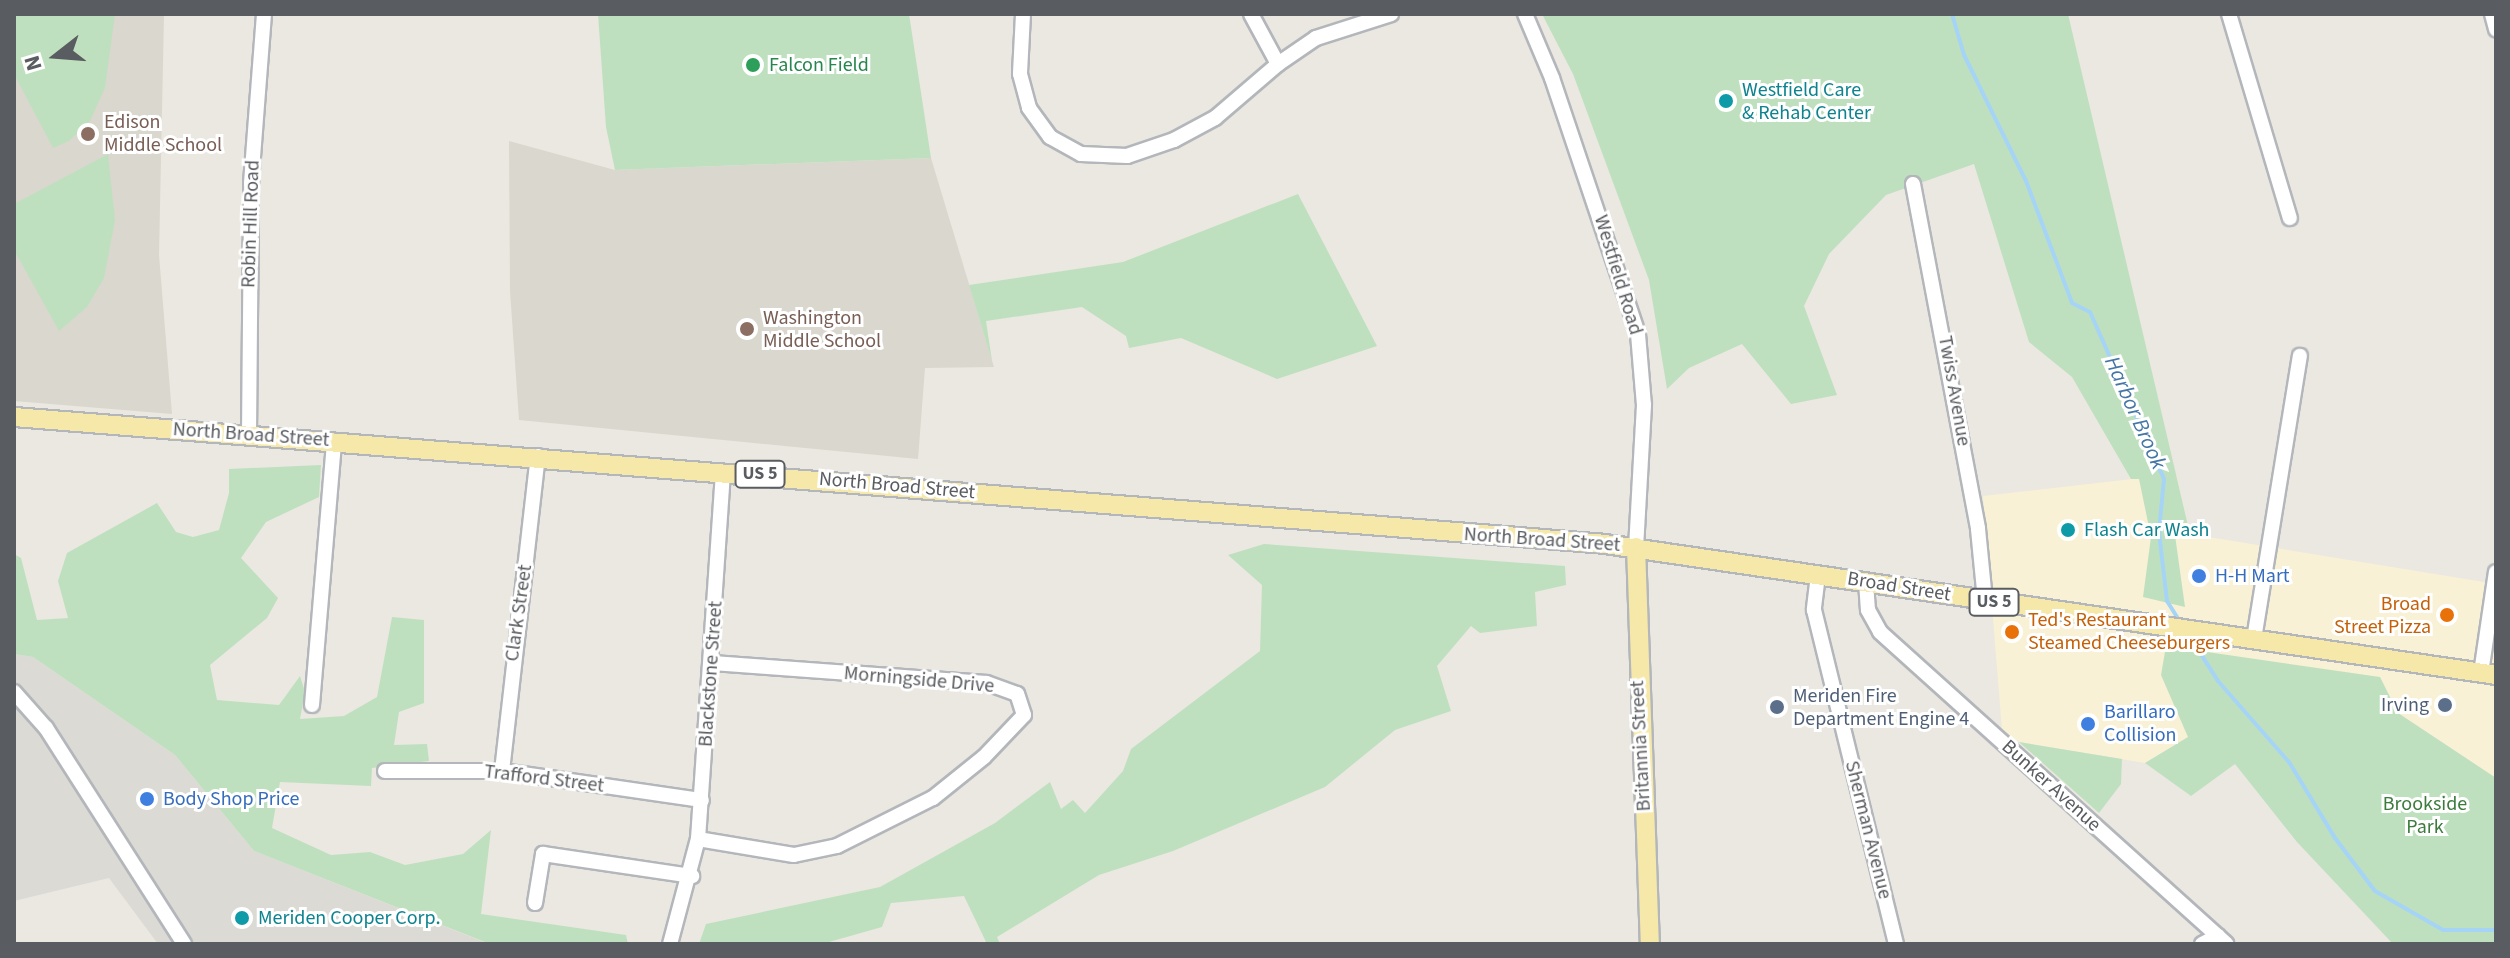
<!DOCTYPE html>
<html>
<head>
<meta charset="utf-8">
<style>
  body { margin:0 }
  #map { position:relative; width:2510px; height:958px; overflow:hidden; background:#eae8e0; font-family:"Source Sans 3",sans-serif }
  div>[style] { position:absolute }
  .commercial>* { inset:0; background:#f9f1d6 }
  .industrial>* { inset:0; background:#dcdad5 }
  .education>* { inset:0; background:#dad7ce }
  .green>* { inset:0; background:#bfe0bf }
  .stream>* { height:4px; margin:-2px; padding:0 2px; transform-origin:2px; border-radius:2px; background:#a5d4f6 }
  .roads { filter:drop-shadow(2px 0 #b3b6ba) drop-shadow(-2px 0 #b3b6ba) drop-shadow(0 2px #b3b6ba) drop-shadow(0 -2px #b3b6ba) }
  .minor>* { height:14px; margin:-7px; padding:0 7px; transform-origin:7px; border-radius:7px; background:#fff }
  .major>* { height:18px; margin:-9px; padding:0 9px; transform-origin:9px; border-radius:9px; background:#f6e8a9 }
  .dots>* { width:22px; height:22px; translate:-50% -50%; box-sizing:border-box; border:4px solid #fff; border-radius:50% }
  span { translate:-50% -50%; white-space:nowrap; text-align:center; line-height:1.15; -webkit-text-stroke:6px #fff; paint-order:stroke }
  .shield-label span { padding:2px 6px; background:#fff; border:2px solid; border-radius:6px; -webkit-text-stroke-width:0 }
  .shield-label { font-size:18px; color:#595c60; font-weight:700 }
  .leisure-label { font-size:20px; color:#27864d }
  .left { translate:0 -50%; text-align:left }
  .culture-label { font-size:20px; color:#0d838f }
  .education-label { font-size:20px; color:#785e54 }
  .street-label { font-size:20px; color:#595c60 }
  .shop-label { font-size:20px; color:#366cbe }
  .food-label { font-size:20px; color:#c56008 }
  .right { translate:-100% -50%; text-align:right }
  .service-label { font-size:20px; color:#4e5e75 }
  .park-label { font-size:20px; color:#3b7c3d }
  .water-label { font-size:22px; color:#4576a5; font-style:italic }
  .frame { position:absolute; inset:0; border:16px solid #595c60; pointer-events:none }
  .north { position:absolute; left:16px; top:16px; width:80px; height:80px; -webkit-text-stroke:6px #fff; paint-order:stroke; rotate:253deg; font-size:22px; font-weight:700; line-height:32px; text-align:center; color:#595c60 }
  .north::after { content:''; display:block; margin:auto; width:28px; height:36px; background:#595c60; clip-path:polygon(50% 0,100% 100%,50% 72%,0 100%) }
</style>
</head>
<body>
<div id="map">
  <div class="commercial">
    <i style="clip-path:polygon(2176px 474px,2190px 534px,2496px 584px,2496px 778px,2398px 713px,2380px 677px,2161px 675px,2188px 737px,2145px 763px,2019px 742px,2002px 729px,1983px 496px)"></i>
  </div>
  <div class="industrial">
    <i style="clip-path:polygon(14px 654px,33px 657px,175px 755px,254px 851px,489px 944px,158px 944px,109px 878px,14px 901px)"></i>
  </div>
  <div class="education">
    <i style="clip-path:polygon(14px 14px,164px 14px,159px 255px,172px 414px,14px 401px)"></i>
    <i style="clip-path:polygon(509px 141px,615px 170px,931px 158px,994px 367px,925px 368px,918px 459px,519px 420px,510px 291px)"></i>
  </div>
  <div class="green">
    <i style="clip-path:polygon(14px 14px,115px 14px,105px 88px,90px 121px,69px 141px,53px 148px,14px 74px)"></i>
    <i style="clip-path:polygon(598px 14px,909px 14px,931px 158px,615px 170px,606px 127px)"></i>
    <i style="clip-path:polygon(1542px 14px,2068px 14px,2190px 534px,2175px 535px,2185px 607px,2143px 597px,2151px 537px,2139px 479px,2131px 479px,2072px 377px,2029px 342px,1974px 164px,1886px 195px,1829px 254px,1804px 306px,1837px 395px,1791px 404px,1742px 344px,1689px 368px,1667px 389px,1649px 280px,1573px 74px)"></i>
    <i style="clip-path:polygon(108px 154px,115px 220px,104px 278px,87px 307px,59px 331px,14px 250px,14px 204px)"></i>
    <i style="clip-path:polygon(1298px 194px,1377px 346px,1277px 379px,1181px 338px,1129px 348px,1126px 336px,1082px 307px,986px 321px,992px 361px,969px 285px,1123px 262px)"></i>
    <i style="clip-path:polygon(321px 465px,319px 497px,266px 522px,241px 558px,278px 598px,267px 618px,210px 665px,217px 700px,279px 705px,300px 676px,305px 692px,300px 719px,344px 716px,377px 697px,392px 617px,424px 620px,424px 703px,399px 712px,394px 745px,427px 744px,429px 761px,372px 768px,371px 786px,280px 782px,272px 828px,331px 855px,370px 852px,405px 865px,463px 854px,491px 830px,481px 914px,626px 935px,628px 944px,490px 944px,254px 851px,175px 755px,33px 657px,14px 654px,14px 554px,21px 558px,37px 620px,68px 618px,58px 581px,67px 553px,157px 503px,176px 532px,193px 537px,219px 530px,229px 493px,229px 469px)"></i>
    <i style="clip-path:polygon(1264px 544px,1565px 566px,1566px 585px,1535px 592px,1537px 626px,1480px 633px,1471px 626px,1437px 666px,1451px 711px,1395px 730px,1325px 787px,1173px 851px,1099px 875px,997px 937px,1000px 944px,987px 944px,964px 896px,891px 903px,882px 927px,822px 944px,699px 944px,706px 924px,880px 887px,995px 823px,1050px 782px,1061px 809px,1073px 800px,1085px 813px,1123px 771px,1131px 749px,1260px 651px,1262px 585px,1228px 555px)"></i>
    <i style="clip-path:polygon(2166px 646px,2380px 677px,2398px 713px,2496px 778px,2496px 944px,2393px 944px,2297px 842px,2235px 764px,2191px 796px,2145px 763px,2188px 737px,2161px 675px)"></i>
    <i style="clip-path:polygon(2019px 742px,2122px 759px,2121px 784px,2099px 813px)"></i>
  </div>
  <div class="stream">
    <i style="left:1952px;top:14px;width:43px;rotate:73.7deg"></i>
    <i style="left:1964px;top:55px;width:140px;rotate:63.8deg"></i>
    <i style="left:2026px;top:181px;width:130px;rotate:69.3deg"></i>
    <i style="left:2072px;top:303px;width:20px;rotate:27deg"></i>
    <i style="left:2090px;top:312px;width:183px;rotate:66.1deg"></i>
    <i style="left:2164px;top:479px;width:53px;rotate:95.4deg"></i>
    <i style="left:2159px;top:532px;width:69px;rotate:83.4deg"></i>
    <i style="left:2167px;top:601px;width:26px;rotate:58deg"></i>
    <i style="left:2190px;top:637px;width:52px;rotate:57.5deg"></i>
    <i style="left:2218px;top:681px;width:108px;rotate:48.8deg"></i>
    <i style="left:2289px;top:762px;width:89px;rotate:58.8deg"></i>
    <i style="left:2335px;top:838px;width:66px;rotate:53deg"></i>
    <i style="left:2375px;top:891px;width:78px;rotate:29.8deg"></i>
    <i style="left:2443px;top:930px;width:53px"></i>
  </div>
  <div class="roads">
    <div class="minor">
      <i style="left:1023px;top:14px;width:60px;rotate:92.9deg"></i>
      <i style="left:1020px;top:74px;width:35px;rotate:75deg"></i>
      <i style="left:1029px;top:108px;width:36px;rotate:54deg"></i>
      <i style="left:1050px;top:137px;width:35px;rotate:29deg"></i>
      <i style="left:1081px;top:154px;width:46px;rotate:2.5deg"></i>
      <i style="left:1127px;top:156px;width:50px;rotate:-18.8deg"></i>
      <i style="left:1174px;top:140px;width:47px;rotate:-28.2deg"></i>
      <i style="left:1215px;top:118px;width:83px;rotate:-40.6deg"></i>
      <i style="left:1278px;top:64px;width:57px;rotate:-118.4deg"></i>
      <i style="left:1525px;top:14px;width:69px;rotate:67.1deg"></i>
      <i style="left:1552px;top:78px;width:270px;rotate:71.4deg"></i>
      <i style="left:1638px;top:334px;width:71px;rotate:85.2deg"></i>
      <i style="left:1644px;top:405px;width:142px;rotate:93.2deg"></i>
      <i style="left:2229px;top:14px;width:213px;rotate:73.4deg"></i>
      <i style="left:2492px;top:14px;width:16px;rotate:75deg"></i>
      <i style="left:1278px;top:64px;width:46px;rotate:-34.4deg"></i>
      <i style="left:1316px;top:38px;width:79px;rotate:-17.7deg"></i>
      <i style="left:1913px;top:184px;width:351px;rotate:79.3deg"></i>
      <i style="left:1978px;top:529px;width:72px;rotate:84.4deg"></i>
      <i style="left:249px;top:435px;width:252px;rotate:-89.5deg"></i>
      <i style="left:251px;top:183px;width:169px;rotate:-85.6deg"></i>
      <i style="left:1818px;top:575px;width:35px;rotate:97deg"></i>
      <i style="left:1814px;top:610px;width:344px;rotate:76.2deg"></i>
      <i style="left:1866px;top:582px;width:28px;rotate:86deg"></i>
      <i style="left:1868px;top:610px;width:25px;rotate:61deg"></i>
      <i style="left:1880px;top:632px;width:466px;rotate:42deg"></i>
      <i style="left:2254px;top:639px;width:287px;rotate:-80.8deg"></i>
      <i style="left:2481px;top:673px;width:102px;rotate:-81.6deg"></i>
      <i style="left:14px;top:692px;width:48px;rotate:48.4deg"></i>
      <i style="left:46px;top:728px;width:256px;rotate:57.4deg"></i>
      <i style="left:312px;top:705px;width:265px;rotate:-85.2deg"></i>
      <i style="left:385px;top:771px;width:117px"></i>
      <i style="left:502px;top:771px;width:202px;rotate:8.3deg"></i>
      <i style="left:502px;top:771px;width:317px;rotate:-83.5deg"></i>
      <i style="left:698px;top:839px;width:97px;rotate:9.5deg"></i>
      <i style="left:794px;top:855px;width:44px;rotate:-11.8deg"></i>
      <i style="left:837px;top:846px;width:107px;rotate:-26.6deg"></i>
      <i style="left:933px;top:798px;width:65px;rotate:-38.8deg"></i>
      <i style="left:984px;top:757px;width:58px;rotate:-46.4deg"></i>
      <i style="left:1024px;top:715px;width:22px;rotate:-108deg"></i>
      <i style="left:1017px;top:694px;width:33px;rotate:-160deg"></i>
      <i style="left:986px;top:683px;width:274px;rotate:-175.8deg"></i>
      <i style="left:535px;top:903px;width:50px;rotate:-80.7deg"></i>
      <i style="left:543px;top:854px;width:151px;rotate:8.4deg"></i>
      <i style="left:670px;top:944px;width:109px;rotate:-75.1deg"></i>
      <i style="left:698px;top:839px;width:368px;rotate:-86.1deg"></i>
      <i style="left:2202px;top:944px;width:18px;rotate:-27deg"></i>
    </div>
    <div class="major">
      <i style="left:14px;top:417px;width:1596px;rotate:4.56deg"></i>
      <i style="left:1605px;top:544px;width:901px;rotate:8.36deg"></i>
      <i style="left:1636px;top:547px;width:397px;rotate:88deg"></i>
    </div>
  </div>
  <div class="dots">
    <i style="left:753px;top:65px;background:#2e9e5b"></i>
    <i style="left:1726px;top:101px;background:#0f9aa8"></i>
    <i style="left:88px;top:134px;background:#8d6e63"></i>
    <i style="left:747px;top:329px;background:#8d6e63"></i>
    <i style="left:2068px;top:530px;background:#0f9aa8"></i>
    <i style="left:2199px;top:576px;background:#3f7fe0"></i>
    <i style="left:2447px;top:615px;background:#e8710a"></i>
    <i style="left:2012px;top:632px;background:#e8710a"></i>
    <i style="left:2445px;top:705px;background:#5c6f8a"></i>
    <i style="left:1777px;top:707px;background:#5c6f8a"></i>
    <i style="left:2088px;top:724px;background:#3f7fe0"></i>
    <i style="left:147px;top:799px;background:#3f7fe0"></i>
    <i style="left:242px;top:918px;background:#0f9aa8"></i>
  </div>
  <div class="shield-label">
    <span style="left:760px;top:474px">US 5</span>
    <span style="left:1994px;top:602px">US 5</span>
  </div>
  <div class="leisure-label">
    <span class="left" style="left:769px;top:65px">Falcon Field</span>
  </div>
  <div class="culture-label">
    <span class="left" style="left:1742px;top:102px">Westfield Care<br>&amp; Rehab Center</span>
    <span class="left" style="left:2084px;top:530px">Flash Car Wash</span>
    <span class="left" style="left:258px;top:918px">Meriden Cooper Corp.</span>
  </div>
  <div class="education-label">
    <span class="left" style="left:104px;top:134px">Edison<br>Middle School</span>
    <span class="left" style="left:763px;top:330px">Washington<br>Middle School</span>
  </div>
  <div class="street-label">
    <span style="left:251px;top:224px;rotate:-88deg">Robin Hill Road</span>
    <span style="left:1618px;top:275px;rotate:73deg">Westfield Road</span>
    <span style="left:1954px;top:391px;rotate:80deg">Twiss Avenue</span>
    <span style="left:251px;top:435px;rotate:4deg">North Broad Street</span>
    <span style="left:897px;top:486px;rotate:5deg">North Broad Street</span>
    <span style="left:1542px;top:540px;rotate:4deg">North Broad Street</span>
    <span style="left:1899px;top:587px;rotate:9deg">Broad Street</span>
    <span style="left:519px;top:613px;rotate:-82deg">Clark Street</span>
    <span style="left:711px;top:674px;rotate:-86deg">Blackstone Street</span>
    <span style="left:919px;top:680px;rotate:5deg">Morningside Drive</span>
    <span style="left:1641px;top:746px;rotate:-93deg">Britannia Street</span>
    <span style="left:544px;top:779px;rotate:7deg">Trafford Street</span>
    <span style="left:2051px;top:786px;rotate:42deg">Bunker Avenue</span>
    <span style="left:1868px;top:830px;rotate:76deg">Sherman Avenue</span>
  </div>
  <div class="shop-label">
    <span class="left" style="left:2215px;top:576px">H-H Mart</span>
    <span class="left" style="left:2104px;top:724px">Barillaro<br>Collision</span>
    <span class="left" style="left:163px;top:799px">Body Shop Price</span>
  </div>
  <div class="food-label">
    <span class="right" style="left:2431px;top:616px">Broad<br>Street Pizza</span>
    <span class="left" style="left:2028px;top:632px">Ted's Restaurant<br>Steamed Cheeseburgers</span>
  </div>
  <div class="service-label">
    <span class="left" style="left:1793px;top:708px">Meriden Fire<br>Department Engine 4</span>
    <span class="right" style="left:2429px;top:705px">Irving</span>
  </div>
  <div class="park-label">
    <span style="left:2425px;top:816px">Brookside<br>Park</span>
  </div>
  <div class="water-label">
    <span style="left:2135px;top:413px;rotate:66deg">Harbor Brook</span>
  </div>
  <div class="frame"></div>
  <div class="north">N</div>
</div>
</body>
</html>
